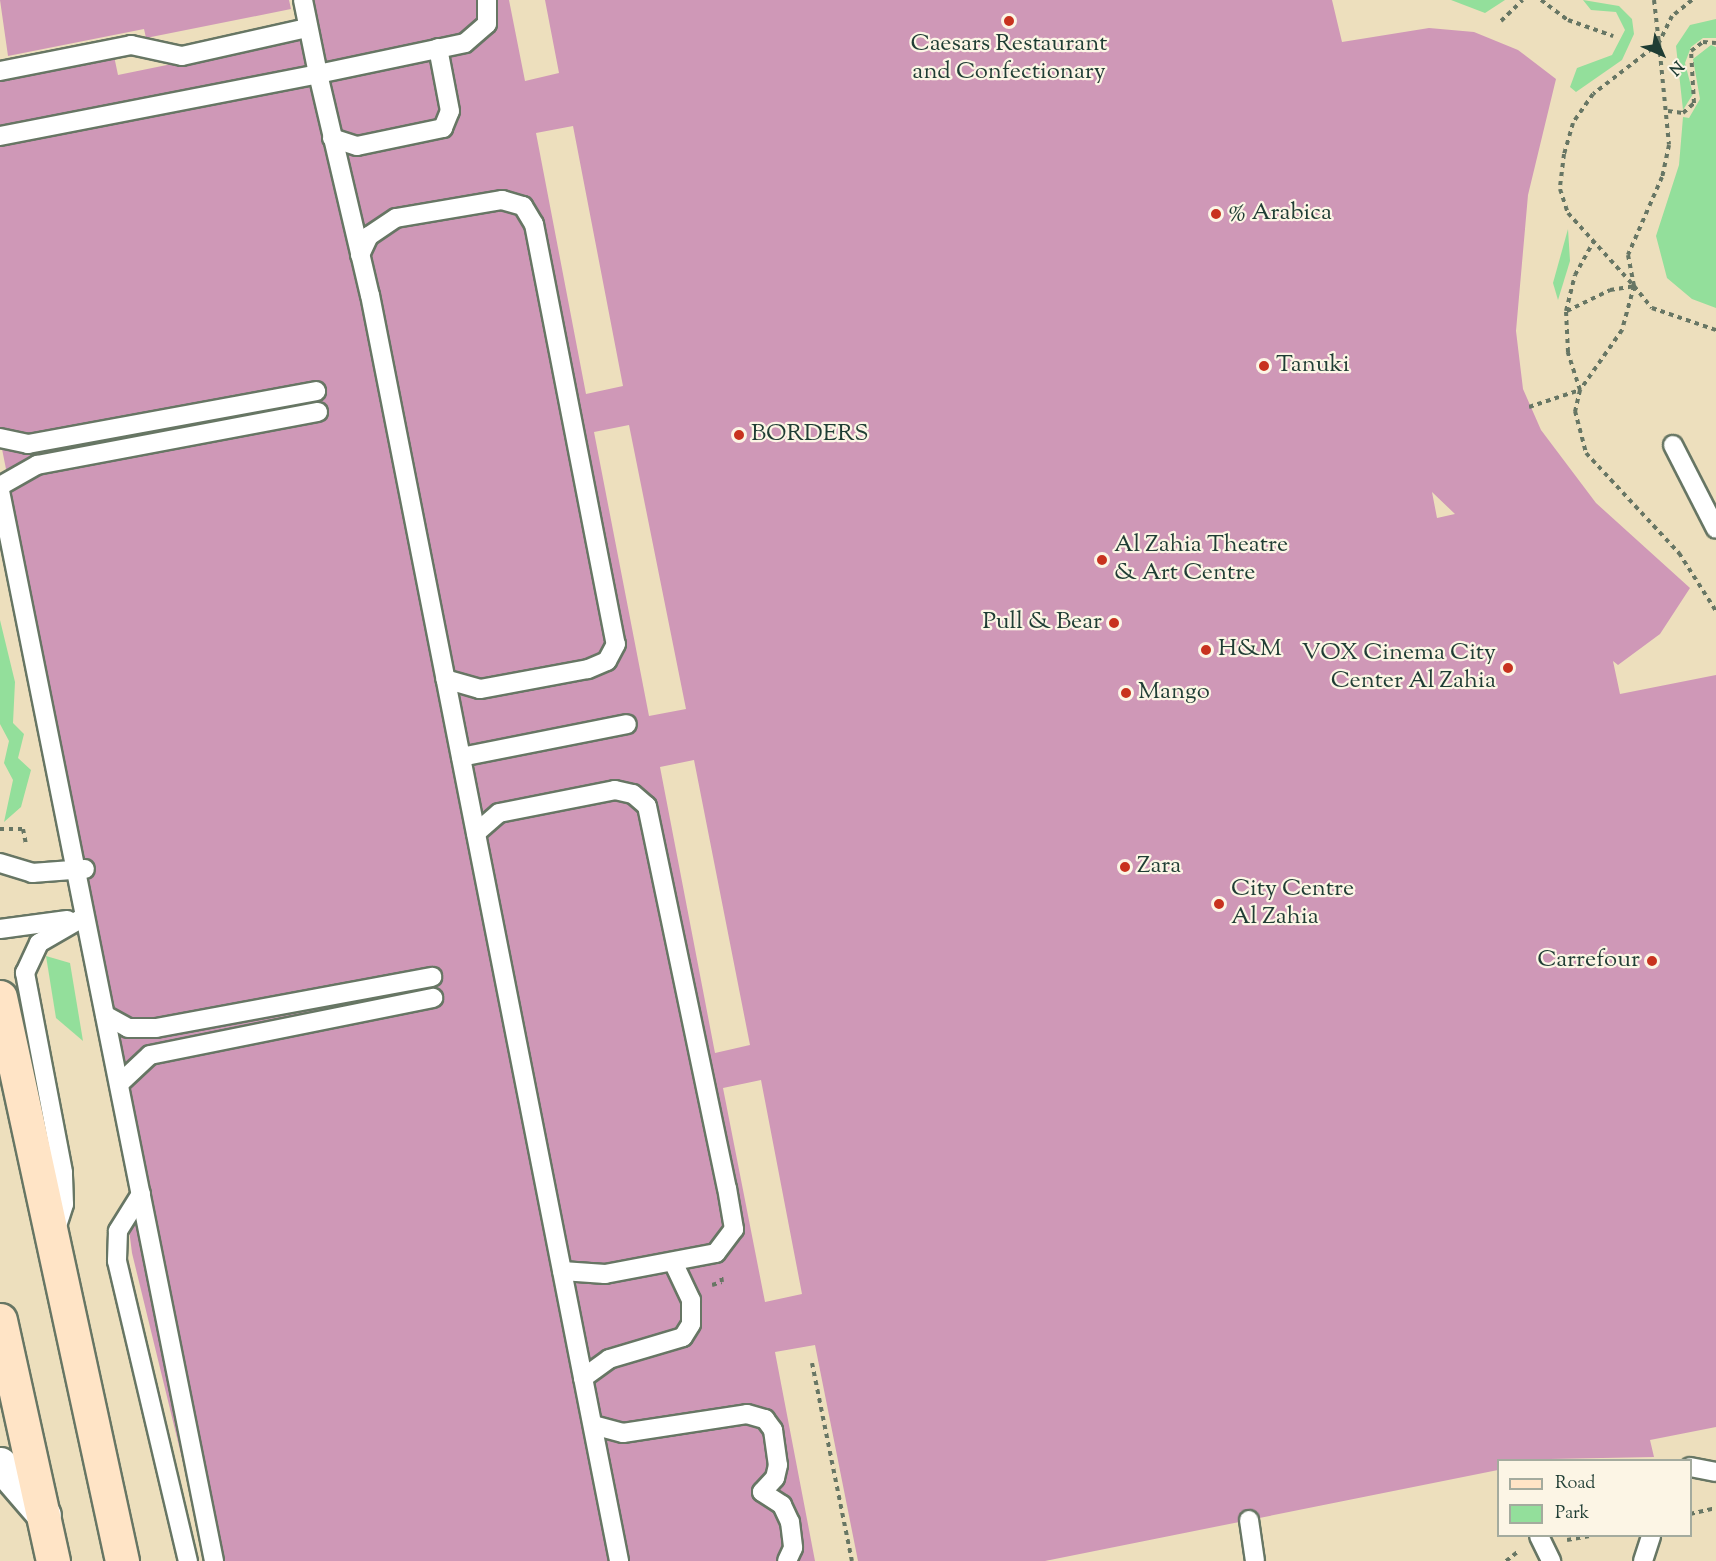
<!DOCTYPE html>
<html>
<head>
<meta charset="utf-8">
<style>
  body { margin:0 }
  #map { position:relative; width:1716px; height:1561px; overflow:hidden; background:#eddfbd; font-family:"Sorts Mill Goudy",serif }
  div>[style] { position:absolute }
  .green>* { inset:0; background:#93df9b }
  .building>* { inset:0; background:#cf98b7 }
  .path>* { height:4px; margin-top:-2px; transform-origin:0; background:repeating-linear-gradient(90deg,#677664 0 4.5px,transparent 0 9px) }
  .roads { filter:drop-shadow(2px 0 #677664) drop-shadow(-2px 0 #677664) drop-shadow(0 2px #677664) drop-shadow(0 -2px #677664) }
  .lane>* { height:18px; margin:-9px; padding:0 9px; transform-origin:9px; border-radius:9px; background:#fff }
  .street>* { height:33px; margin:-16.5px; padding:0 16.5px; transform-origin:16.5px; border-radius:16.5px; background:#fff }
  .secondary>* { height:33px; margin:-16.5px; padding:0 16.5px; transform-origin:16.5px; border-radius:16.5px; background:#ffe4c6 }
  .dots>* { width:16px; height:16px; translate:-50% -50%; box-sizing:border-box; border:3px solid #fcf5e5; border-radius:50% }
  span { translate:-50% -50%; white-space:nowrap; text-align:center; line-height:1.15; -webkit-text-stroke:4.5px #fcf5e5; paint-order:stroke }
  .poi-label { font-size:24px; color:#1f3d34 }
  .left { translate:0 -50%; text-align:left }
  .right { translate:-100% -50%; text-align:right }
  .legend { position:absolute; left:1497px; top:1459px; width:195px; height:78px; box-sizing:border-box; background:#fcf5e5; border:2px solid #a4ab9e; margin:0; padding:8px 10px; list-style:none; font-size:18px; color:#1f3d34 }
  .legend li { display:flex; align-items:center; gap:12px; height:30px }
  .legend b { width:30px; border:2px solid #a4ab9e }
  .north { position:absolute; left:1632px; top:24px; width:60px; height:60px; -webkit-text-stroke:4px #fcf5e5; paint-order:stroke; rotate:135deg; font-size:16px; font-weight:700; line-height:24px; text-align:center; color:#1f3d34 }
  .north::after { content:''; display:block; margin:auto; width:21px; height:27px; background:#1f3d34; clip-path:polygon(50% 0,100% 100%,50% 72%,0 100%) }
</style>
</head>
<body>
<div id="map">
  <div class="green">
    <i style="clip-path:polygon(1451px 0,1505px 0,1485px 13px)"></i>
    <i style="clip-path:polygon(1583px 0,1619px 6px,1632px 19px,1634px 34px,1622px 60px,1576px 92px,1570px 87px,1577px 68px,1612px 55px,1625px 30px,1616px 12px,1591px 10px)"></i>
    <i style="clip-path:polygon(1716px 19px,1716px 38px,1703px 38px,1691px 47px,1685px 63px,1693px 94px,1683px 110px,1676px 46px,1690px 25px)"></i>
    <i style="clip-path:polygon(1711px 45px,1716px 47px,1716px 308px,1692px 299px,1667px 278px,1656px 236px,1679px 165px,1683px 117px,1689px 118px,1700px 99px,1693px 59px)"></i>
    <i style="clip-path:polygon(1568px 229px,1570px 261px,1558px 300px,1553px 283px)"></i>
    <i style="clip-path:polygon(0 620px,15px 682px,13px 723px,24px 734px,18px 758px,31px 770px,21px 807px,4px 822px,13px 780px,4px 763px,9px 741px,0 724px)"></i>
    <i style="clip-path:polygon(46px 956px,70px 963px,83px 1041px,56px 1018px)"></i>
  </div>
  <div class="building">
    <i style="clip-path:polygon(0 0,289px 0,291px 9px,146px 38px,144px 29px,8px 56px)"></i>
    <i style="clip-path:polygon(evenodd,302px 0,509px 0,525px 81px,559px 73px,545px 0,1332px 0,1342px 42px,1429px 28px,1474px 32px,1518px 50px,1556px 79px,1528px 195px,1516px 331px,1523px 389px,1541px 430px,1596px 503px,1690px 588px,1660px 634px,1618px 665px,1613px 661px,1620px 694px,1716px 675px,1716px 1427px,1650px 1440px,1654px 1457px,1498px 1460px,1498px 1470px,1045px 1561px,858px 1561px,815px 1345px,775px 1352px,815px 1561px,207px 1561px,132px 1253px,128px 1222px,146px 1181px,145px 1163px,0 439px,0 80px,114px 56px,118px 75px,309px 36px,302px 0,573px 126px,623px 386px,586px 394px,536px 133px,573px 126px,302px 0,629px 425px,686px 709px,649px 716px,594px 432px,629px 425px,302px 0,1432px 492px,1455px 514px,1437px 518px,1432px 492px,302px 0,694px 760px,750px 1045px,715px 1053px,660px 767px,694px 760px,302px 0,761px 1080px,802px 1294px,765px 1302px,723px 1088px,761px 1080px)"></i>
  </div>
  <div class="path">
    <i style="left:1541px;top:0;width:34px;rotate:37deg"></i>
    <i style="left:1568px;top:20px;width:48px;rotate:19.6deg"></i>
    <i style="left:1654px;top:0;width:43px;rotate:83.4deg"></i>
    <i style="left:1659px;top:43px;width:83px;rotate:142.3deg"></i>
    <i style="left:1593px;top:94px;width:35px;rotate:125deg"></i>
    <i style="left:1573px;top:123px;width:32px;rotate:106deg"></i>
    <i style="left:1564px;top:154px;width:35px;rotate:97deg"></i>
    <i style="left:1560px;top:189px;width:25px;rotate:72deg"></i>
    <i style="left:1568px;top:213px;width:98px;rotate:47.9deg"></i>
    <i style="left:1634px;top:286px;width:46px;rotate:105.3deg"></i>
    <i style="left:1622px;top:330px;width:73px;rotate:125deg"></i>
    <i style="left:1580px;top:390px;width:22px;rotate:103deg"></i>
    <i style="left:1575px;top:411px;width:43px;rotate:75.3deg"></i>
    <i style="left:1586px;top:453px;width:137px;rotate:47.1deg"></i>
    <i style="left:1679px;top:553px;width:69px;rotate:57.5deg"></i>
    <i style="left:1692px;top:0;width:26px;rotate:141deg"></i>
    <i style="left:1672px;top:16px;width:30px;rotate:116deg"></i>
    <i style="left:1659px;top:43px;width:102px;rotate:84.4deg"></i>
    <i style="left:1669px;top:145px;width:33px;rotate:102deg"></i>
    <i style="left:1662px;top:177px;width:85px;rotate:113.6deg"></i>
    <i style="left:1628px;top:255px;width:32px;rotate:79deg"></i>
    <i style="left:1634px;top:286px;width:28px;rotate:51deg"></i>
    <i style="left:1652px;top:308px;width:68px;rotate:19deg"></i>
    <i style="left:1501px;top:21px;width:30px;rotate:-44deg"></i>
    <i style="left:1668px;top:111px;width:15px;rotate:8deg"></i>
    <i style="left:1683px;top:113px;width:15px;rotate:-42deg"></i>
    <i style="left:1694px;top:103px;width:52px;rotate:-93.3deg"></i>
    <i style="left:1691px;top:51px;width:15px;rotate:-37deg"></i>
    <i style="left:1703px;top:42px;width:13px;rotate:4deg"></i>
    <i style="left:1567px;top:311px;width:48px;rotate:-26deg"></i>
    <i style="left:1610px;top:290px;width:24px;rotate:-9deg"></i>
    <i style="left:1529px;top:407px;width:54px;rotate:-18.4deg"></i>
    <i style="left:1580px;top:390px;width:40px;rotate:-108deg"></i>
    <i style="left:1568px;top:352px;width:41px;rotate:-92.8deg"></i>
    <i style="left:1566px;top:311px;width:37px;rotate:-76deg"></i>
    <i style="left:1575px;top:275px;width:37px;rotate:-61deg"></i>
    <i style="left:0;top:829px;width:23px"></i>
    <i style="left:23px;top:829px;width:16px;rotate:79deg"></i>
    <i style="left:712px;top:1285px;width:10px;rotate:-17deg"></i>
    <i style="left:722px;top:1282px;width:6px;rotate:-99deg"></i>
    <i style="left:812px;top:1363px;width:202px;rotate:78.6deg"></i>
    <i style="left:1690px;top:1514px;width:27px;rotate:-13deg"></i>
    <i style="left:1567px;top:1540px;width:23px;rotate:-10deg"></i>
    <i style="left:1506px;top:1561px;width:16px;rotate:-38deg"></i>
  </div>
  <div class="roads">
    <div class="lane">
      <i style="left:303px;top:0;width:76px;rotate:78.5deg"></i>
      <i style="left:318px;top:74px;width:150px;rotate:-11.9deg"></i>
      <i style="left:465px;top:43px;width:29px;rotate:-41deg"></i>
      <i style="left:487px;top:24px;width:24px;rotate:-90deg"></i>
      <i style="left:0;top:71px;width:134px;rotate:-11.2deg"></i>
      <i style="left:131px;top:45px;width:52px;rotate:12.2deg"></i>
      <i style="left:182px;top:56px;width:128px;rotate:-12.6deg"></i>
      <i style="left:0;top:136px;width:324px;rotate:-11deg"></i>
      <i style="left:318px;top:74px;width:227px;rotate:76.8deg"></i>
      <i style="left:370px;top:295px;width:1290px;rotate:78.87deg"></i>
      <i style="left:332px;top:138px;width:26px;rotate:18deg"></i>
      <i style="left:357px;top:146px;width:88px;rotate:-11.8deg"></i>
      <i style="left:443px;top:128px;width:18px;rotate:-68deg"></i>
      <i style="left:450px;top:111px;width:64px;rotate:-100.8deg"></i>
      <i style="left:360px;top:255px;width:21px;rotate:-65deg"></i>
      <i style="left:369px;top:236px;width:32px;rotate:-34deg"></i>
      <i style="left:396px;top:218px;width:108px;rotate:-9.6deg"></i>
      <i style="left:502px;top:200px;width:22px;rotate:16deg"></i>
      <i style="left:523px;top:206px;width:21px;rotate:59deg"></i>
      <i style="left:534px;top:224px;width:428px;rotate:79deg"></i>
      <i style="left:616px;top:644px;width:19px;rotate:118deg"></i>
      <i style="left:607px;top:661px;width:21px;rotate:157deg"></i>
      <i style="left:588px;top:669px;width:110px;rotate:169.5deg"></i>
      <i style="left:480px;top:689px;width:36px;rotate:-164deg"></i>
      <i style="left:0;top:438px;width:29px;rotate:12deg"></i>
      <i style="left:28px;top:444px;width:293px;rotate:-10.4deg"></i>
      <i style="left:1673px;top:445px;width:94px;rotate:62.9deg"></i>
      <i style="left:0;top:486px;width:43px;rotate:-29.6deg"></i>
      <i style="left:37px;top:465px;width:286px;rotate:-10.7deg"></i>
      <i style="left:0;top:491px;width:1091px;rotate:78.69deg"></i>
      <i style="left:461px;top:757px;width:169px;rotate:-11.2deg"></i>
      <i style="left:476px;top:833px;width:30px;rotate:-41deg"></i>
      <i style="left:499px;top:813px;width:118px;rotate:-11.2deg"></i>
      <i style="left:615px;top:790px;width:18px;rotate:13deg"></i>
      <i style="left:633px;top:794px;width:18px;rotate:41deg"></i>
      <i style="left:647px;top:806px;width:390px;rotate:78.2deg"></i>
      <i style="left:727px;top:1188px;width:42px;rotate:80.3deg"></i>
      <i style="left:734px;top:1229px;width:30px;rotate:127deg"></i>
      <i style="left:716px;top:1253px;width:113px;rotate:169.3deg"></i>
      <i style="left:605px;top:1274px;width:43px;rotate:-176deg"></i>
      <i style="left:0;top:863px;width:34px;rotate:17deg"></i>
      <i style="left:32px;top:873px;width:53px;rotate:-4.3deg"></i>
      <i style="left:0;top:929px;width:68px;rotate:-7.7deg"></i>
      <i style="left:105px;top:1015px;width:26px;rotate:29deg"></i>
      <i style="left:128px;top:1028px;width:28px"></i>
      <i style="left:156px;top:1028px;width:281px;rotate:-10.5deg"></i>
      <i style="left:119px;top:1084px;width:42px;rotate:-43.1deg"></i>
      <i style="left:150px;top:1055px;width:289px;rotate:-11.4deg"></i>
      <i style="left:141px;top:1194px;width:44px;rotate:121.9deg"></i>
      <i style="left:118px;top:1231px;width:30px;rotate:92deg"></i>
      <i style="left:117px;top:1261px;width:308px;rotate:76.7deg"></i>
      <i style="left:55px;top:1232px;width:29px;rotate:-72deg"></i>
      <i style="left:64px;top:1204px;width:32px;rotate:-92deg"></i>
      <i style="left:63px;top:1172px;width:203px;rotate:-100.8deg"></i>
      <i style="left:25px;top:973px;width:33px;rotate:-65deg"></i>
      <i style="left:39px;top:943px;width:52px;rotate:-30deg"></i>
      <i style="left:583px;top:1378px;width:32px;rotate:-36deg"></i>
      <i style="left:609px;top:1359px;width:77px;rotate:-16.6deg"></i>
      <i style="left:683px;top:1337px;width:15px;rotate:-58deg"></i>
      <i style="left:691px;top:1324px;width:24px;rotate:-90deg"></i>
      <i style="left:691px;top:1300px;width:42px;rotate:-115.3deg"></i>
      <i style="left:593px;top:1425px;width:31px;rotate:15deg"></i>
      <i style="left:623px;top:1433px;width:125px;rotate:-8.7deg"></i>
      <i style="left:747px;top:1414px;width:19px;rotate:16deg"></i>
      <i style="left:765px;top:1419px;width:14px;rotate:54deg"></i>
      <i style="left:773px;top:1430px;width:35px;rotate:82deg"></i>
      <i style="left:778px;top:1465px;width:13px;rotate:103deg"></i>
      <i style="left:775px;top:1478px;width:19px;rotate:133deg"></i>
      <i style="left:762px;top:1492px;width:24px;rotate:33deg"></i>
      <i style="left:782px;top:1505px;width:19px;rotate:65deg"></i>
      <i style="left:790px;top:1522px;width:26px;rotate:83deg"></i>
      <i style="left:793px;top:1548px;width:14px;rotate:115deg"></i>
      <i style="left:1690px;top:1467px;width:26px;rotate:11deg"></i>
      <i style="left:1249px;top:1520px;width:41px;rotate:81.7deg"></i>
      <i style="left:1539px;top:1536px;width:28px;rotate:64deg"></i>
      <i style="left:1643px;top:1561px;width:26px;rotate:-72deg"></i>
    </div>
    <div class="street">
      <i style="left:0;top:1464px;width:67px;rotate:49.2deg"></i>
    </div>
    <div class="secondary">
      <i style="left:0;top:997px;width:577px;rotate:77.79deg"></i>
      <i style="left:0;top:1320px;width:247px;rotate:77.6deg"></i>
    </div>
  </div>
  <div class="dots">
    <i style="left:1009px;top:21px;background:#c8321e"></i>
    <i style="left:1216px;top:214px;background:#c8321e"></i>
    <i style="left:1264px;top:366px;background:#c8321e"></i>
    <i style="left:739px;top:435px;background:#c8321e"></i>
    <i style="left:1102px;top:560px;background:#c8321e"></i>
    <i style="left:1114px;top:623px;background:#c8321e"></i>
    <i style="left:1206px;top:650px;background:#c8321e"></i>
    <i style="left:1508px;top:668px;background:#c8321e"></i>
    <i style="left:1126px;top:693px;background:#c8321e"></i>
    <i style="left:1125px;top:867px;background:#c8321e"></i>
    <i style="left:1219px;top:904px;background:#c8321e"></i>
    <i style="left:1652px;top:961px;background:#c8321e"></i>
  </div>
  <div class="poi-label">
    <span style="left:1009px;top:59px">Caesars Restaurant<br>and Confectionary</span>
    <span class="left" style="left:1228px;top:214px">% Arabica</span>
    <span class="left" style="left:1276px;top:366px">Tanuki</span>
    <span class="left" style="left:751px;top:435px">BORDERS</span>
    <span class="left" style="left:1114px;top:560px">Al Zahia Theatre<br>&amp; Art Centre</span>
    <span class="right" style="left:1102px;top:623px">Pull &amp; Bear</span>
    <span class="left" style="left:1218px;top:650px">H&amp;M</span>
    <span class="right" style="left:1496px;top:668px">VOX Cinema City<br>Center Al Zahia</span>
    <span class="left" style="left:1138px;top:693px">Mango</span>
    <span class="left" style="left:1137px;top:867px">Zara</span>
    <span class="left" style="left:1231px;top:904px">City Centre<br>Al Zahia</span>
    <span class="right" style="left:1640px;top:961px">Carrefour</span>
  </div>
  <ul class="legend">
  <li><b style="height:8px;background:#ffe4c6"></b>Road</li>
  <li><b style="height:16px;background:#93df9b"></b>Park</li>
  </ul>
  <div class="north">N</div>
</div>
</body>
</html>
